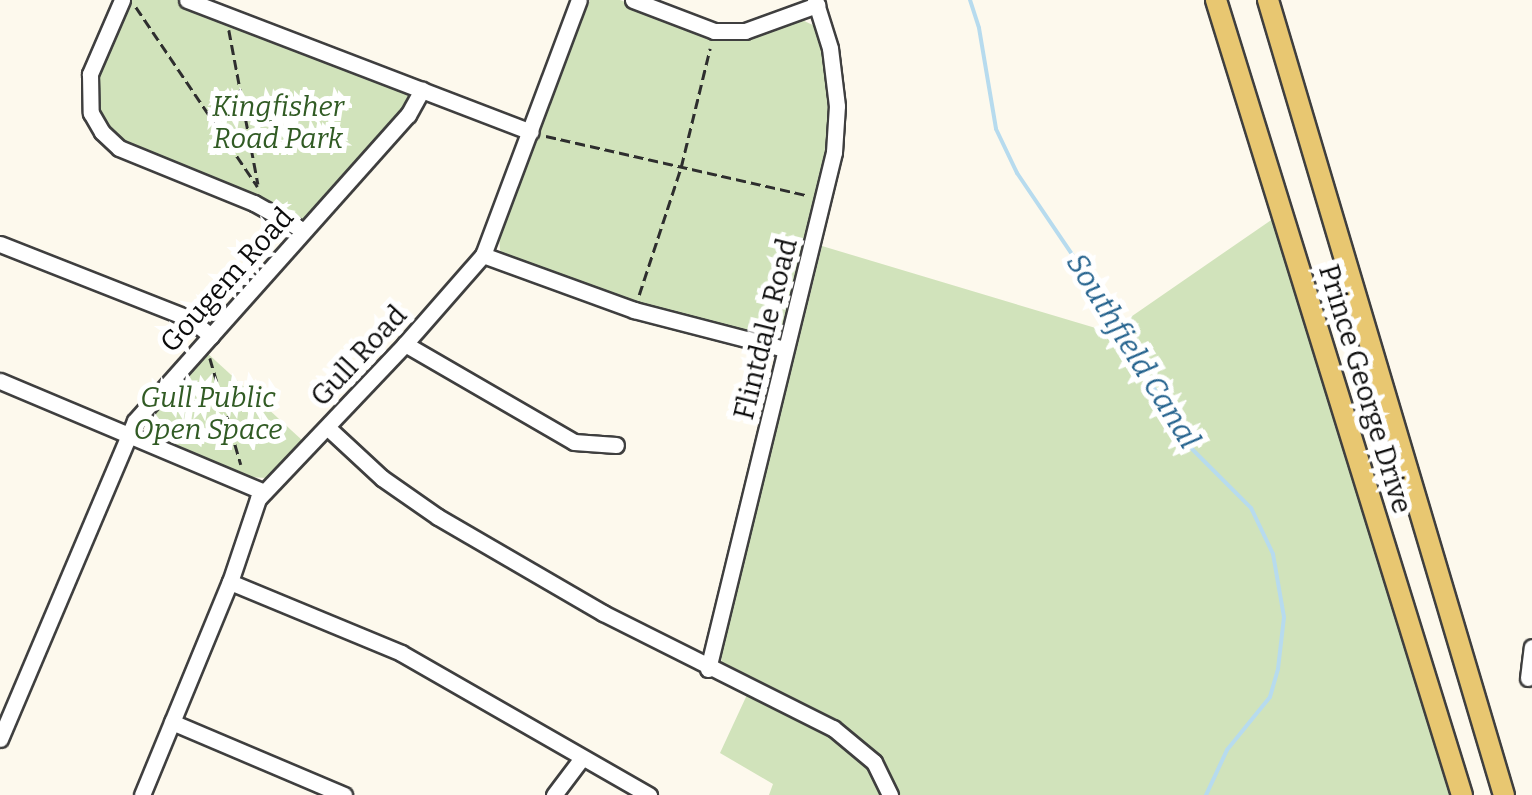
<!DOCTYPE html>
<html>
<head>
<meta charset="utf-8">
<style>
  body { margin:0 }
  #map { position:relative; width:1532px; height:795px; overflow:hidden; background:#fdf9ed; font-family:Bitter,serif }
  div>[style] { position:absolute }
  .green>* { inset:0; background:#d1e3bb }
  .stream>* { height:4px; margin:-2px; padding:0 2px; transform-origin:2px; border-radius:2px; background:#b7dbee }
  .path>* { height:2.5px; margin-top:-1.25px; transform-origin:0; background:repeating-linear-gradient(90deg,#2e2e2e 0 10px,transparent 0 15px) }
  .roads { filter:drop-shadow(2px 0 #3f3f3f) drop-shadow(-2px 0 #3f3f3f) drop-shadow(0 2px #3f3f3f) drop-shadow(0 -2px #3f3f3f) }
  .minor>* { height:15px; margin:-7.5px; padding:0 7.5px; transform-origin:7.5px; border-radius:7.5px; background:#fff }
  .major>* { height:20px; margin:-10px; padding:0 10px; transform-origin:10px; border-radius:10px; background:#e8c771 }
  span { translate:-50% -50%; white-space:nowrap; text-align:center; line-height:1.15; -webkit-text-stroke:10px #fff; paint-order:stroke }
  .park-label { font-size:28px; color:#315b24; font-style:italic }
  .street-label { font-size:28px; color:#0c0c0c }
  .water-label { font-size:30px; color:#25638e; font-style:italic }
</style>
</head>
<body>
<div id="map">
  <div class="green">
    <i style="clip-path:polygon(122px 0,187px 0,422px 90px,304px 231px,119px 148px,88px 94px)"></i>
    <i style="clip-path:polygon(590px 0,620px 0,726px 39px,750px 37px,800px 19px,817px 27px,830px 99px,827px 148px,784px 328px,777px 335px,764px 338px,656px 309px,505px 257px,500px 250px,499px 235px)"></i>
    <i style="clip-path:polygon(1274px 218px,1449px 795px,769px 795px,773px 784px,720px 753px,752px 684px,722px 667px,721px 654px,822px 246px,1109px 332px)"></i>
    <i style="clip-path:polygon(205px 351px,303px 441px,266px 478px,248px 477px,147px 432px,146px 419px)"></i>
  </div>
  <div class="stream">
    <i style="left:970px;top:0;width:29px;rotate:72deg"></i>
    <i style="left:979px;top:28px;width:102px;rotate:80.4deg"></i>
    <i style="left:996px;top:129px;width:49px;rotate:64.5deg"></i>
    <i style="left:1017px;top:173px;width:168px;rotate:55.9deg"></i>
    <i style="left:1111px;top:312px;width:148px;rotate:60.5deg"></i>
    <i style="left:1184px;top:441px;width:95px;rotate:45deg"></i>
    <i style="left:1251px;top:508px;width:51px;rotate:64.4deg"></i>
    <i style="left:1273px;top:554px;width:64px;rotate:80.1deg"></i>
    <i style="left:1284px;top:617px;width:52px;rotate:96.6deg"></i>
    <i style="left:1278px;top:669px;width:29px;rotate:106deg"></i>
    <i style="left:1270px;top:697px;width:68px;rotate:129.1deg"></i>
    <i style="left:1227px;top:750px;width:50px;rotate:115deg"></i>
  </div>
  <div class="path">
    <i style="left:136px;top:7px;width:217px;rotate:55.9deg"></i>
    <i style="left:229px;top:30px;width:157px;rotate:79.3deg"></i>
    <i style="left:546px;top:136px;width:267px;rotate:12.8deg"></i>
    <i style="left:639px;top:295px;width:135px;rotate:-71.8deg"></i>
    <i style="left:681px;top:167px;width:122px;rotate:-76.3deg"></i>
    <i style="left:210px;top:358px;width:111px;rotate:73.8deg"></i>
  </div>
  <div class="roads">
    <div class="minor">
      <i style="left:122px;top:0;width:81px;rotate:113.4deg"></i>
      <i style="left:90px;top:74px;width:39px;rotate:89deg"></i>
      <i style="left:91px;top:113px;width:22px;rotate:60deg"></i>
      <i style="left:102px;top:132px;width:23px;rotate:43deg"></i>
      <i style="left:119px;top:148px;width:146px;rotate:22.2deg"></i>
      <i style="left:254px;top:203px;width:57px;rotate:29.2deg"></i>
      <i style="left:187px;top:0;width:368px;rotate:21deg"></i>
      <i style="left:633px;top:0;width:87px;rotate:20.9deg"></i>
      <i style="left:714px;top:31px;width:31px"></i>
      <i style="left:745px;top:31px;width:77px;rotate:-19.9deg"></i>
      <i style="left:0;top:244px;width:204px;rotate:21.5deg"></i>
      <i style="left:190px;top:319px;width:27px;rotate:39deg"></i>
      <i style="left:483px;top:255px;width:161px;rotate:20deg"></i>
      <i style="left:634px;top:310px;width:156px;rotate:14.5deg"></i>
      <i style="left:405px;top:344px;width:195px;rotate:30.1deg"></i>
      <i style="left:574px;top:442px;width:42px;rotate:4.1deg"></i>
      <i style="left:0;top:381px;width:286px;rotate:22.8deg"></i>
      <i style="left:327px;top:427px;width:75px;rotate:42.8deg"></i>
      <i style="left:382px;top:478px;width:68px;rotate:34.9deg"></i>
      <i style="left:438px;top:517px;width:191px;rotate:30.2deg"></i>
      <i style="left:603px;top:613px;width:257px;rotate:26.6deg"></i>
      <i style="left:833px;top:728px;width:53px;rotate:39.7deg"></i>
      <i style="left:874px;top:762px;width:37px;rotate:64deg"></i>
      <i style="left:230px;top:582px;width:185px;rotate:22.5deg"></i>
      <i style="left:401px;top:653px;width:286px;rotate:29.8deg"></i>
      <i style="left:708px;top:669px;width:532px;rotate:-76.3deg"></i>
      <i style="left:834px;top:152px;width:46px;rotate:-86.3deg"></i>
      <i style="left:837px;top:106px;width:58px;rotate:-96.9deg"></i>
      <i style="left:830px;top:48px;width:50px;rotate:-107.4deg"></i>
      <i style="left:1528px;top:678px;width:31px;rotate:-83deg"></i>
      <i style="left:172px;top:722px;width:187px;rotate:23deg"></i>
      <i style="left:0;top:739px;width:345px;rotate:-67deg"></i>
      <i style="left:135px;top:421px;width:410px;rotate:-48.3deg"></i>
      <i style="left:408px;top:115px;width:29px;rotate:-61deg"></i>
      <i style="left:142px;top:795px;width:230px;rotate:-67.6deg"></i>
      <i style="left:230px;top:582px;width:88px;rotate:-71.4deg"></i>
      <i style="left:258px;top:499px;width:214px;rotate:-46.5deg"></i>
      <i style="left:405px;top:344px;width:118px;rotate:-48.8deg"></i>
      <i style="left:483px;top:255px;width:272px;rotate:-69.4deg"></i>
      <i style="left:554px;top:795px;width:46px;rotate:-52.9deg"></i>
    </div>
    <div class="major">
      <i style="left:1216px;top:0;width:832px;rotate:72.81deg"></i>
      <i style="left:1268px;top:0;width:829px;rotate:73.47deg"></i>
    </div>
  </div>
  <div class="park-label">
    <span style="left:278px;top:123px">Kingfisher<br>Road Park</span>
    <span style="left:208px;top:414px">Gull Public<br>Open Space</span>
  </div>
  <div class="street-label">
    <span style="left:227px;top:280px;rotate:-48deg">Gougem Road</span>
    <span style="left:766px;top:329px;rotate:-76deg">Flintdale Road</span>
    <span style="left:359px;top:356px;rotate:-47deg">Gull Road</span>
    <span style="left:1365px;top:389px;rotate:73deg">Prince George Drive</span>
  </div>
  <div class="water-label">
    <span style="left:1133px;top:351px;rotate:58deg">Southfield Canal</span>
  </div>
</div>
</body>
</html>
